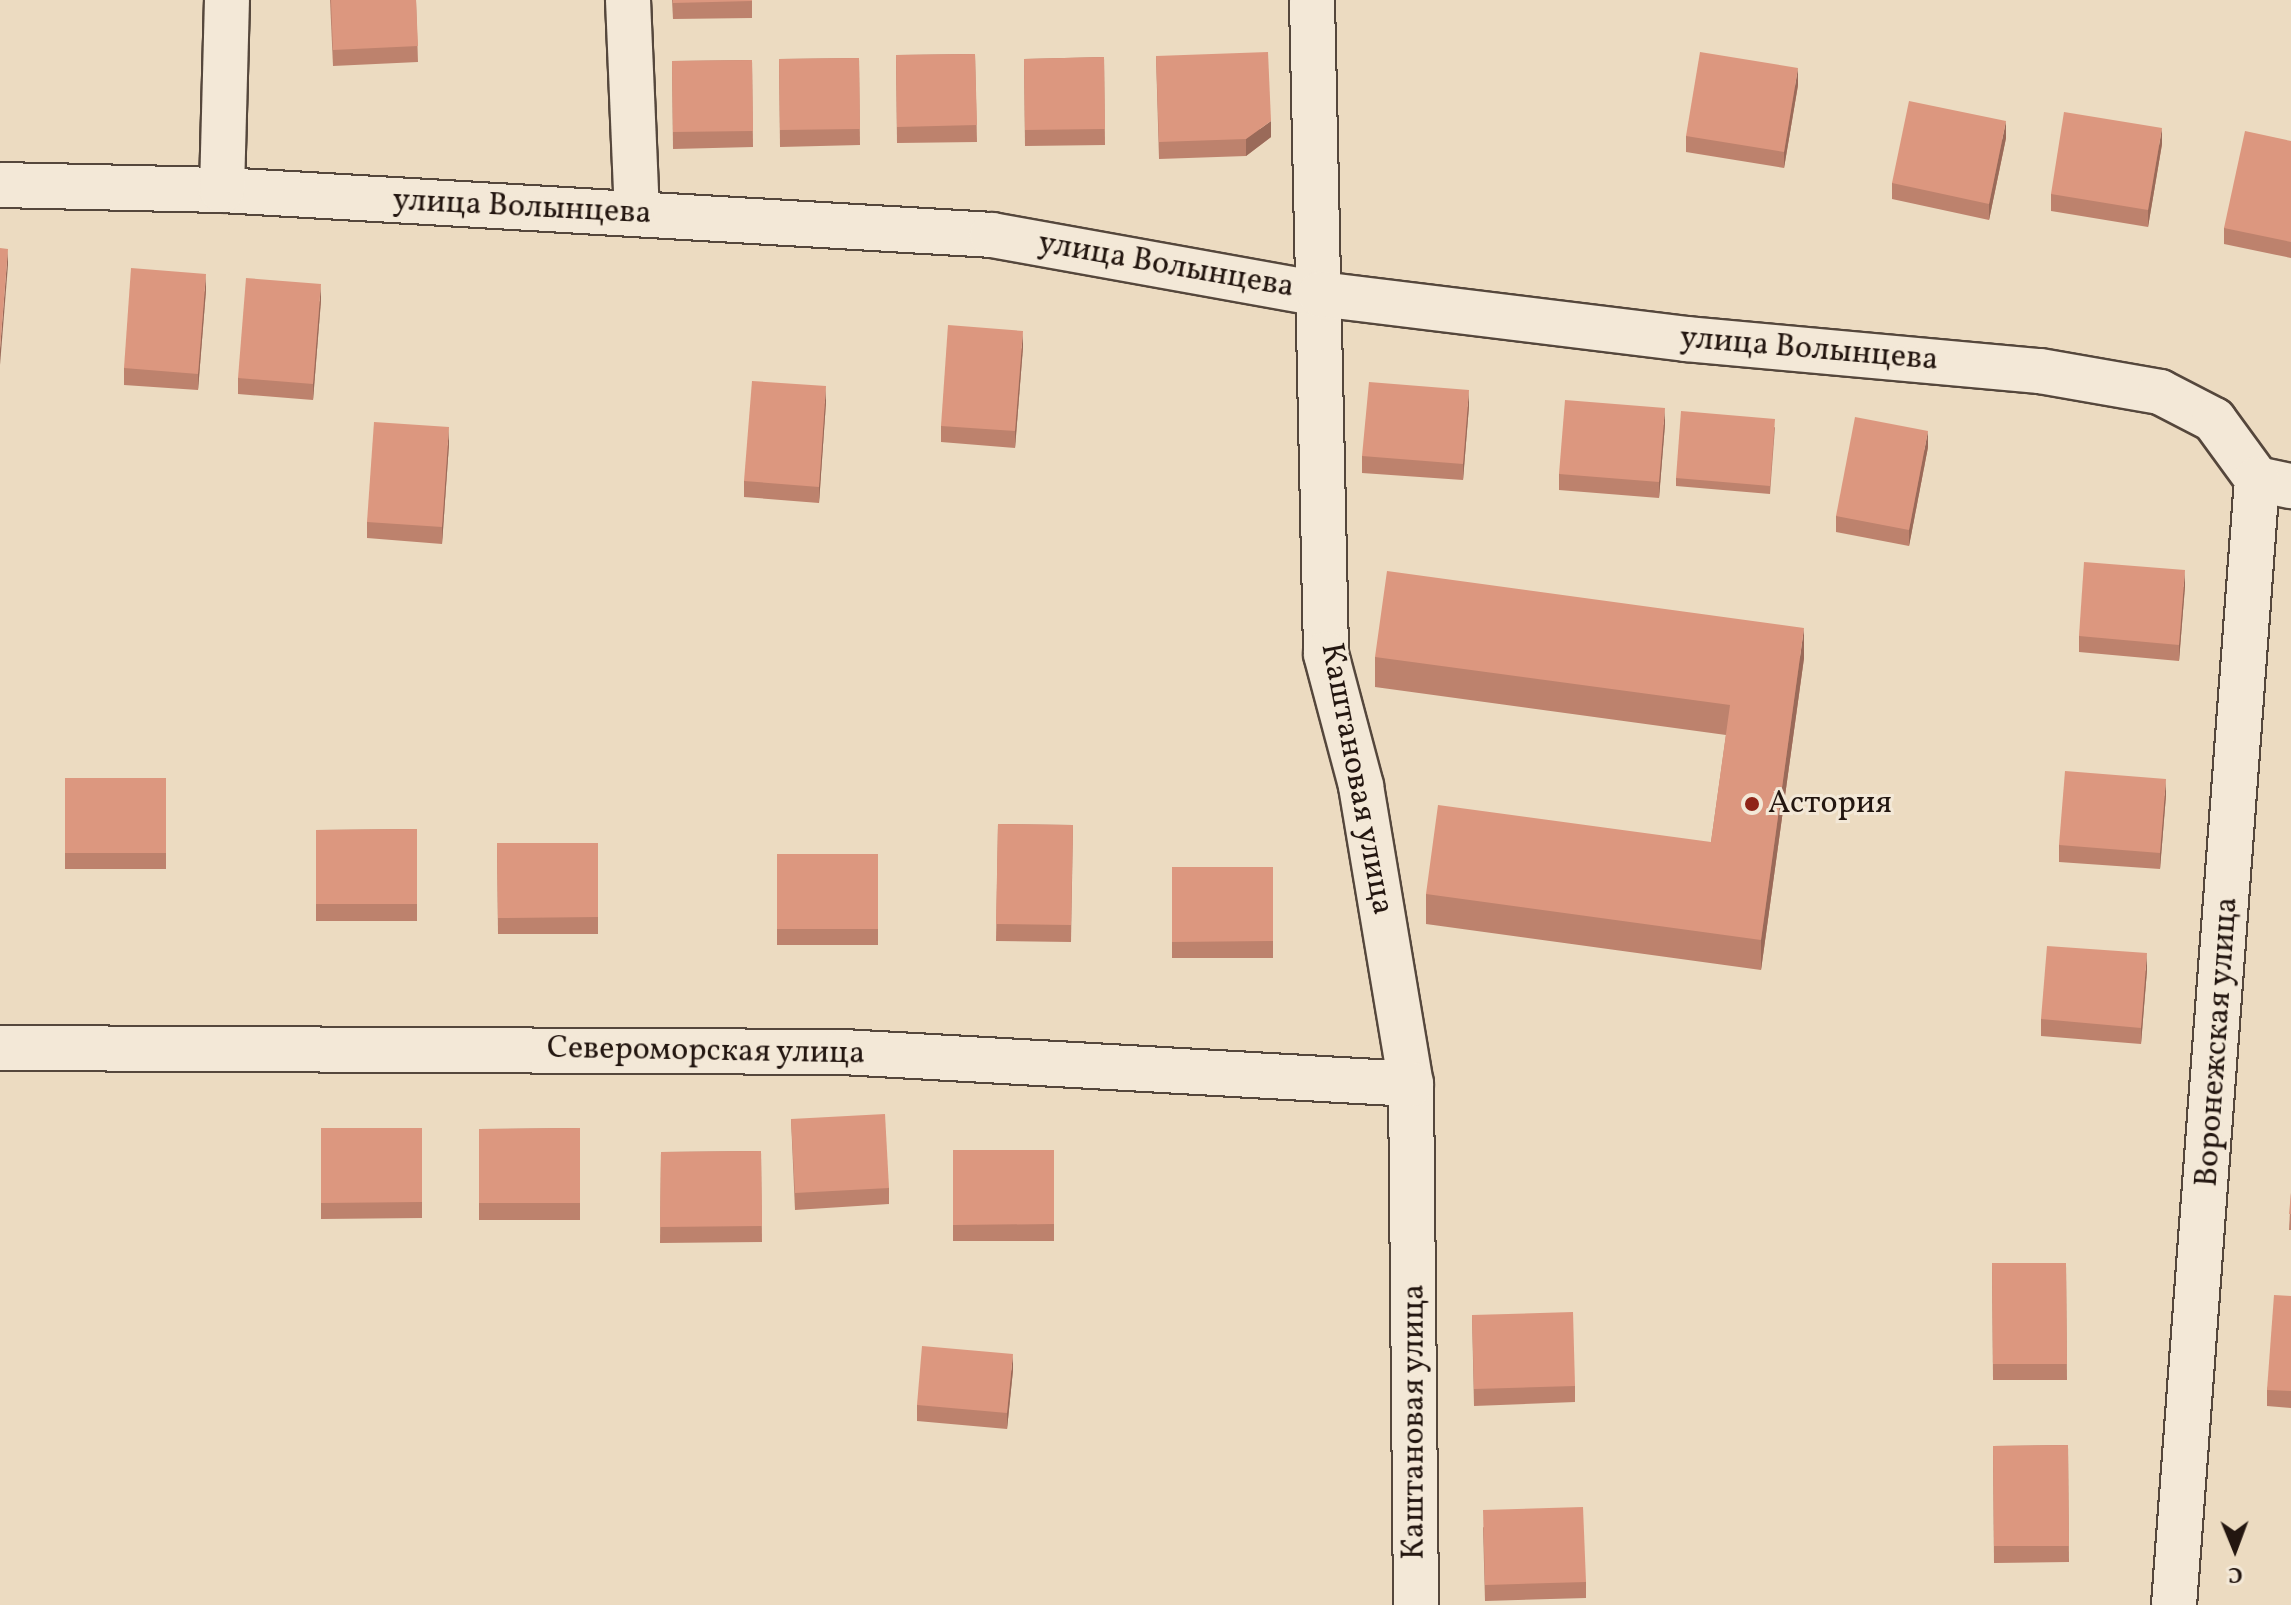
<!DOCTYPE html>
<html>
<head>
<meta charset="utf-8">
<style>
  body { margin:0 }
  #map { position:relative; width:2291px; height:1605px; overflow:hidden; background:#ecdbc1; font-family:Vollkorn,serif }
  div>[style] { position:absolute }
  .roads { filter:drop-shadow(2px 0 #55473c) drop-shadow(-2px 0 #55473c) drop-shadow(0 2px #55473c) drop-shadow(0 -2px #55473c) }
  .street>* { height:44px; margin:-22px; padding:0 22px; transform-origin:22px; border-radius:22px; background:#f3e8d7 }
  .wall>* { inset:0; background:#bd826d }
  .shaded-wall>* { inset:0; background:#9a6a59 }
  .building>* { inset:0; background:#dc977f }
  .dots>* { width:22px; height:22px; translate:-50% -50%; box-sizing:border-box; border:4px solid #f3e8d7; border-radius:50% }
  span { translate:-50% -50%; white-space:nowrap; text-align:center; line-height:1.15; -webkit-text-stroke:6px #f3e8d7; paint-order:stroke }
  .street-label { font-size:32px; color:#231610 }
  .poi-label { font-size:32px; color:#231610 }
  .left { translate:0 -50%; text-align:left }
  .north { position:absolute; left:2195px; top:1509px; width:80px; height:80px; -webkit-text-stroke:6px #f3e8d7; paint-order:stroke; rotate:179deg; font-size:22px; font-weight:700; line-height:32px; text-align:center; color:#231610 }
  .north::after { content:''; display:block; margin:auto; width:28px; height:36px; background:#231610; clip-path:polygon(50% 0,100% 100%,50% 72%,0 100%) }
</style>
</head>
<body>
<div id="map">
  <div class="roads">
    <div class="street">
      <i style="left:628px;top:0;width:214px;rotate:87.6deg"></i>
      <i style="left:1312px;top:0;width:654px;rotate:88.77deg"></i>
      <i style="left:1326px;top:654px;width:137px;rotate:75.1deg"></i>
      <i style="left:1361px;top:786px;width:302px;rotate:80.5deg"></i>
      <i style="left:1411px;top:1084px;width:521px;rotate:89.45deg"></i>
      <i style="left:0;top:185px;width:222px;rotate:1.3deg"></i>
      <i style="left:222px;top:190px;width:771px;rotate:3.34deg"></i>
      <i style="left:992px;top:235px;width:333px;rotate:10.2deg"></i>
      <i style="left:1320px;top:294px;width:369px;rotate:7deg"></i>
      <i style="left:1686px;top:339px;width:355px;rotate:5.2deg"></i>
      <i style="left:2040px;top:371px;width:122px;rotate:9.9deg"></i>
      <i style="left:2160px;top:392px;width:61px;rotate:27.4deg"></i>
      <i style="left:2214px;top:420px;width:73px;rotate:53.9deg"></i>
      <i style="left:2257px;top:479px;width:35px;rotate:12deg"></i>
      <i style="left:222px;top:190px;width:190px;rotate:-88.5deg"></i>
      <i style="left:0;top:1048px;width:843px;rotate:0.27deg"></i>
      <i style="left:843px;top:1052px;width:569px;rotate:3.22deg"></i>
      <i style="left:2174px;top:1605px;width:1129px;rotate:-85.78deg"></i>
    </div>
  </div>
  <div class="wall">
    <i style="clip-path:polygon(330px 0,416px 0,418px 62px,333px 66px)"></i>
    <i style="clip-path:polygon(672px 0,752px 0,752px 18px,673px 19px)"></i>
    <i style="clip-path:polygon(975px 54px,977px 142px,897px 143px,896px 55px)"></i>
    <i style="clip-path:polygon(1156px 56px,1271px 137px,1246px 156px,1159px 159px)"></i>
    <i style="clip-path:polygon(1104px 57px,1105px 145px,1025px 146px,1024px 59px)"></i>
    <i style="clip-path:polygon(859px 58px,860px 145px,780px 147px,779px 59px)"></i>
    <i style="clip-path:polygon(752px 60px,753px 147px,673px 149px,672px 61px)"></i>
    <i style="clip-path:polygon(1798px 85px,1784px 168px,1686px 152px,1686px 136px)"></i>
    <i style="clip-path:polygon(2006px 138px,1989px 220px,1892px 199px,1892px 183px)"></i>
    <i style="clip-path:polygon(2291px 141px,2291px 258px,2224px 244px,2224px 228px)"></i>
    <i style="clip-path:polygon(2162px 144px,2148px 227px,2051px 211px,2051px 194px)"></i>
    <i style="clip-path:polygon(206px 290px,198px 390px,124px 385px,124px 368px)"></i>
    <i style="clip-path:polygon(321px 300px,313px 400px,238px 394px,238px 378px)"></i>
    <i style="clip-path:polygon(1023px 347px,1015px 448px,941px 442px,941px 426px)"></i>
    <i style="clip-path:polygon(826px 402px,819px 503px,744px 497px,744px 481px)"></i>
    <i style="clip-path:polygon(1469px 406px,1463px 480px,1362px 473px,1362px 456px)"></i>
    <i style="clip-path:polygon(1665px 424px,1659px 498px,1559px 490px,1559px 474px)"></i>
    <i style="clip-path:polygon(1775px 427px,1770px 494px,1676px 486px,1676px 478px)"></i>
    <i style="clip-path:polygon(449px 444px,442px 544px,367px 538px,367px 522px)"></i>
    <i style="clip-path:polygon(1928px 447px,1909px 546px,1836px 532px,1836px 516px)"></i>
    <i style="clip-path:polygon(2185px 586px,2179px 661px,2079px 652px,2079px 636px)"></i>
    <i style="clip-path:polygon(1375px 657px,1804px 658px,1761px 970px,1426px 924px,1426px 894px,1711px 842px,1726px 735px,1375px 687px)"></i>
    <i style="clip-path:polygon(65px 778px,166px 778px,166px 869px,65px 869px)"></i>
    <i style="clip-path:polygon(2166px 795px,2160px 869px,2059px 862px,2059px 845px)"></i>
    <i style="clip-path:polygon(998px 824px,1073px 825px,1071px 942px,996px 941px)"></i>
    <i style="clip-path:polygon(417px 829px,417px 921px,316px 921px,316px 830px)"></i>
    <i style="clip-path:polygon(497px 843px,598px 843px,598px 934px,498px 934px)"></i>
    <i style="clip-path:polygon(777px 854px,878px 854px,878px 945px,777px 945px)"></i>
    <i style="clip-path:polygon(1172px 867px,1273px 867px,1273px 958px,1172px 958px)"></i>
    <i style="clip-path:polygon(2147px 970px,2141px 1044px,2041px 1036px,2041px 1019px)"></i>
    <i style="clip-path:polygon(791px 1119px,889px 1188px,889px 1204px,795px 1210px)"></i>
    <i style="clip-path:polygon(321px 1128px,422px 1128px,422px 1218px,321px 1219px)"></i>
    <i style="clip-path:polygon(580px 1128px,580px 1220px,479px 1220px,479px 1129px)"></i>
    <i style="clip-path:polygon(953px 1150px,1054px 1150px,1054px 1241px,953px 1241px)"></i>
    <i style="clip-path:polygon(761px 1151px,762px 1242px,660px 1243px,661px 1152px)"></i>
    <i style="clip-path:polygon(2291px 1193px,2291px 1230px,2289px 1230px)"></i>
    <i style="clip-path:polygon(1992px 1263px,2066px 1263px,2067px 1380px,1993px 1380px)"></i>
    <i style="clip-path:polygon(2291px 1296px,2291px 1408px,2267px 1406px,2267px 1390px)"></i>
    <i style="clip-path:polygon(1472px 1315px,1575px 1386px,1575px 1402px,1474px 1406px)"></i>
    <i style="clip-path:polygon(1013px 1370px,1007px 1429px,917px 1421px,917px 1405px)"></i>
    <i style="clip-path:polygon(2068px 1445px,2069px 1562px,1994px 1563px,1993px 1446px)"></i>
    <i style="clip-path:polygon(1483px 1527px,1586px 1582px,1586px 1598px,1485px 1601px)"></i>
  </div>
  <div class="shaded-wall">
    <i style="clip-path:polygon(1798px 68px,1798px 85px,1784px 168px,1784px 152px)"></i>
    <i style="clip-path:polygon(1271px 121px,1271px 137px,1246px 156px,1246px 139px)"></i>
    <i style="clip-path:polygon(2006px 121px,2006px 138px,1989px 220px,1989px 204px)"></i>
    <i style="clip-path:polygon(2162px 128px,2162px 144px,2148px 227px,2148px 210px)"></i>
    <i style="clip-path:polygon(8px 249px,8px 265px,0 365px,0 349px)"></i>
    <i style="clip-path:polygon(206px 274px,206px 290px,198px 390px,198px 374px)"></i>
    <i style="clip-path:polygon(321px 284px,321px 300px,313px 400px,313px 384px)"></i>
    <i style="clip-path:polygon(1023px 331px,1023px 347px,1015px 448px,1015px 431px)"></i>
    <i style="clip-path:polygon(826px 386px,826px 402px,819px 503px,819px 487px)"></i>
    <i style="clip-path:polygon(1469px 390px,1469px 406px,1463px 480px,1463px 464px)"></i>
    <i style="clip-path:polygon(1665px 408px,1665px 424px,1659px 498px,1659px 482px)"></i>
    <i style="clip-path:polygon(449px 427px,449px 444px,442px 544px,442px 527px)"></i>
    <i style="clip-path:polygon(1928px 431px,1928px 447px,1909px 546px,1909px 530px)"></i>
    <i style="clip-path:polygon(2185px 570px,2185px 586px,2179px 661px,2179px 645px)"></i>
    <i style="clip-path:polygon(1804px 628px,1804px 658px,1761px 970px,1761px 940px)"></i>
    <i style="clip-path:polygon(2166px 779px,2166px 795px,2160px 869px,2160px 853px)"></i>
    <i style="clip-path:polygon(2147px 953px,2147px 970px,2141px 1044px,2141px 1028px)"></i>
    <i style="clip-path:polygon(1013px 1354px,1013px 1370px,1007px 1429px,1007px 1413px)"></i>
  </div>
  <div class="building">
    <i style="clip-path:polygon(331px 0,416px 0,418px 46px,333px 50px)"></i>
    <i style="clip-path:polygon(673px 0,752px 0,752px 1px,673px 3px)"></i>
    <i style="clip-path:polygon(1268px 52px,1271px 121px,1246px 139px,1159px 142px,1156px 56px)"></i>
    <i style="clip-path:polygon(1700px 52px,1798px 68px,1784px 152px,1686px 136px)"></i>
    <i style="clip-path:polygon(975px 54px,977px 125px,897px 127px,896px 55px)"></i>
    <i style="clip-path:polygon(1104px 57px,1105px 129px,1025px 130px,1024px 59px)"></i>
    <i style="clip-path:polygon(859px 58px,860px 129px,780px 130px,779px 59px)"></i>
    <i style="clip-path:polygon(752px 60px,753px 131px,673px 132px,672px 61px)"></i>
    <i style="clip-path:polygon(1909px 101px,2006px 121px,1989px 204px,1892px 183px)"></i>
    <i style="clip-path:polygon(2064px 112px,2162px 128px,2148px 210px,2051px 194px)"></i>
    <i style="clip-path:polygon(2245px 131px,2291px 141px,2291px 242px,2224px 228px)"></i>
    <i style="clip-path:polygon(0 248px,8px 249px,0 349px)"></i>
    <i style="clip-path:polygon(131px 268px,206px 274px,198px 374px,124px 368px)"></i>
    <i style="clip-path:polygon(246px 278px,321px 284px,313px 384px,238px 378px)"></i>
    <i style="clip-path:polygon(948px 325px,1023px 331px,1015px 431px,941px 426px)"></i>
    <i style="clip-path:polygon(752px 381px,826px 386px,819px 487px,744px 481px)"></i>
    <i style="clip-path:polygon(1369px 382px,1469px 390px,1463px 464px,1362px 456px)"></i>
    <i style="clip-path:polygon(1565px 400px,1665px 408px,1659px 482px,1559px 474px)"></i>
    <i style="clip-path:polygon(1681px 411px,1775px 419px,1770px 486px,1676px 478px)"></i>
    <i style="clip-path:polygon(1855px 417px,1928px 431px,1909px 530px,1836px 516px)"></i>
    <i style="clip-path:polygon(374px 422px,449px 427px,442px 527px,367px 522px)"></i>
    <i style="clip-path:polygon(2084px 562px,2185px 570px,2179px 645px,2079px 636px)"></i>
    <i style="clip-path:polygon(1387px 571px,1804px 628px,1761px 940px,1426px 894px,1438px 805px,1711px 842px,1730px 705px,1375px 657px)"></i>
    <i style="clip-path:polygon(2065px 771px,2166px 779px,2160px 853px,2059px 845px)"></i>
    <i style="clip-path:polygon(65px 778px,166px 778px,166px 853px,65px 853px)"></i>
    <i style="clip-path:polygon(998px 824px,1073px 825px,1071px 925px,996px 924px)"></i>
    <i style="clip-path:polygon(417px 829px,417px 904px,316px 904px,316px 830px)"></i>
    <i style="clip-path:polygon(497px 843px,598px 843px,598px 917px,498px 918px)"></i>
    <i style="clip-path:polygon(777px 854px,878px 854px,878px 929px,777px 929px)"></i>
    <i style="clip-path:polygon(1172px 867px,1273px 867px,1273px 941px,1172px 942px)"></i>
    <i style="clip-path:polygon(2047px 946px,2147px 953px,2141px 1028px,2041px 1019px)"></i>
    <i style="clip-path:polygon(885px 1114px,889px 1188px,795px 1193px,791px 1119px)"></i>
    <i style="clip-path:polygon(321px 1128px,422px 1128px,422px 1202px,321px 1203px)"></i>
    <i style="clip-path:polygon(580px 1128px,580px 1203px,479px 1203px,479px 1129px)"></i>
    <i style="clip-path:polygon(953px 1150px,1054px 1150px,1054px 1224px,953px 1225px)"></i>
    <i style="clip-path:polygon(761px 1151px,762px 1226px,660px 1227px,661px 1152px)"></i>
    <i style="clip-path:polygon(2291px 1193px,2291px 1214px,2289px 1214px)"></i>
    <i style="clip-path:polygon(1992px 1263px,2066px 1263px,2067px 1364px,1993px 1364px)"></i>
    <i style="clip-path:polygon(2274px 1295px,2291px 1296px,2291px 1391px,2267px 1390px)"></i>
    <i style="clip-path:polygon(1573px 1312px,1575px 1386px,1474px 1389px,1472px 1315px)"></i>
    <i style="clip-path:polygon(922px 1346px,1013px 1354px,1007px 1413px,917px 1405px)"></i>
    <i style="clip-path:polygon(2068px 1445px,2069px 1546px,1994px 1546px,1993px 1446px)"></i>
    <i style="clip-path:polygon(1583px 1507px,1586px 1582px,1485px 1585px,1483px 1510px)"></i>
  </div>
  <div class="dots">
    <i style="left:1752px;top:804px;background:#8f2418"></i>
  </div>
  <div class="street-label">
    <span style="left:522px;top:208px;rotate:3deg">улица Волынцева</span>
    <span style="left:1166px;top:266px;rotate:10deg">улица Волынцева</span>
    <span style="left:1809px;top:350px;rotate:5deg">улица Волынцева</span>
    <span style="left:1356px;top:779px;rotate:79deg">Каштановая улица</span>
    <span style="left:2218px;top:1042px;rotate:-86deg">Воронежская улица</span>
    <span style="left:706px;top:1052px;rotate:1deg">Североморская улица</span>
    <span style="left:1415px;top:1422px;rotate:-90deg">Каштановая улица</span>
  </div>
  <div class="poi-label">
    <span class="left" style="left:1768px;top:804px">Астория</span>
  </div>
  <div class="north">С</div>
</div>
</body>
</html>
